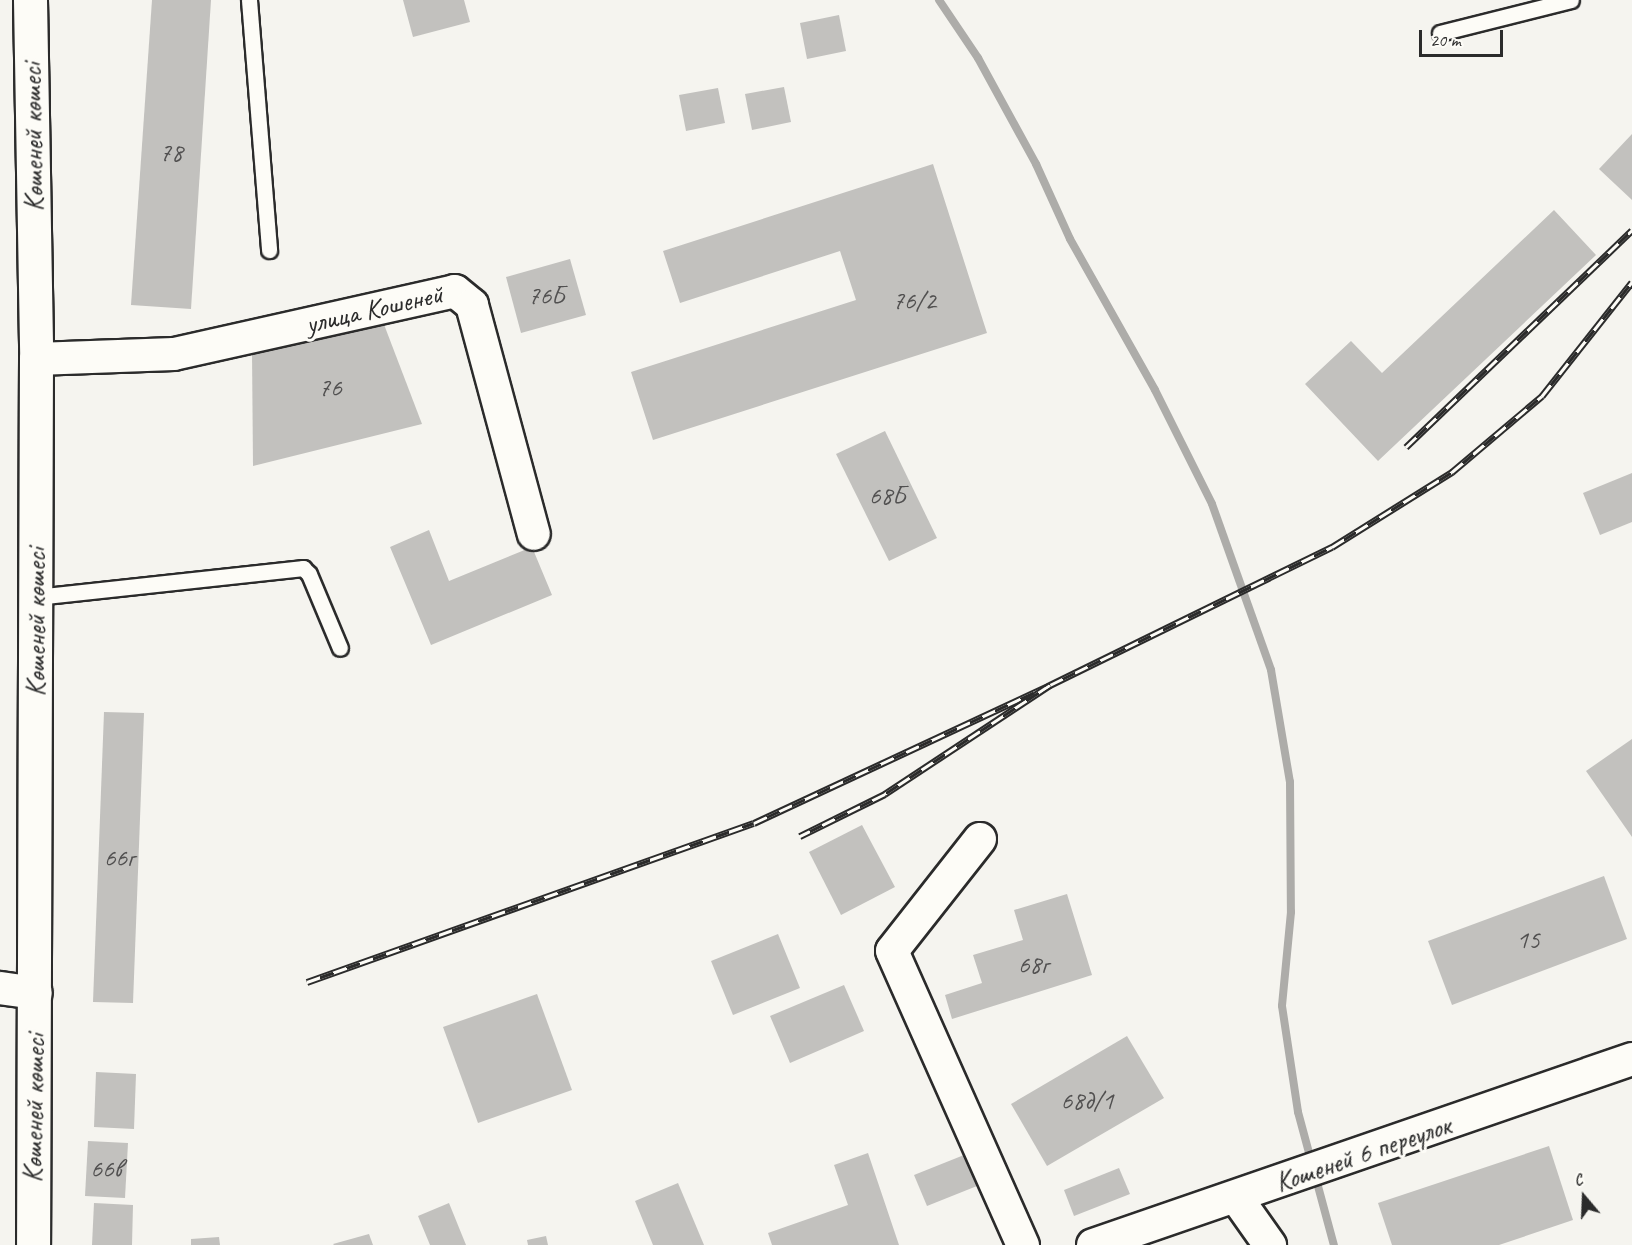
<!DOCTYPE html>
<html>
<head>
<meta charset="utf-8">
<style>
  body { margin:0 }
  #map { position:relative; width:1632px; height:1245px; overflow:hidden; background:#f5f4ef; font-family:Caveat,sans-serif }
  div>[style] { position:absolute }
  .stream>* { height:8px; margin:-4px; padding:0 4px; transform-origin:4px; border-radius:4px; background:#adaca9 }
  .building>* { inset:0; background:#c2c1be }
  .roads { filter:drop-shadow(2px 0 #2b2b2b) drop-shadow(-2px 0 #2b2b2b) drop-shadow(0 2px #2b2b2b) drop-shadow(0 -2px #2b2b2b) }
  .service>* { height:15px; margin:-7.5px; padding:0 7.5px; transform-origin:7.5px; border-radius:7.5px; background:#fdfcf7 }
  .minor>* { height:32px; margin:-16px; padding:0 16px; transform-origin:16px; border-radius:16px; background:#fdfcf7 }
  .secondary>* { height:33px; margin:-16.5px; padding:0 16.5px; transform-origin:16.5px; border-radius:16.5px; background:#fdfcf7 }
  .rail>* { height:7px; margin-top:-3.5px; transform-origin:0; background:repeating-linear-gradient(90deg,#fdfcf7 0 14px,#2b2b2b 0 28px); box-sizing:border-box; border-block:2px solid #2b2b2b }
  span { translate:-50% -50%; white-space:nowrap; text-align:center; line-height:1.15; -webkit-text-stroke:6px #fdfcf7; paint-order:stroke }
  .number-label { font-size:26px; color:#515050 }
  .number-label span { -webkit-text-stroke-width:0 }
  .street-label { font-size:28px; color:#2b2b2b }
  .north { position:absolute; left:1554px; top:1167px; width:60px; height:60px; -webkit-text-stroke:4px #fdfcf7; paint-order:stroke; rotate:341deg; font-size:16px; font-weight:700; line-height:24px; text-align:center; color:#2b2b2b }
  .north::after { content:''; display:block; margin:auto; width:21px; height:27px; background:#2b2b2b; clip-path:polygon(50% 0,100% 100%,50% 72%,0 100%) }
  .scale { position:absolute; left:1419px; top:30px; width:84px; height:27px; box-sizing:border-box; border:3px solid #2b2b2b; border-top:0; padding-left:8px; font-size:18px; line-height:21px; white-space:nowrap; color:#2b2b2b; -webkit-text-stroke:4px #fdfcf7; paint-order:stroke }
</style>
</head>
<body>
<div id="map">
  <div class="stream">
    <i style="left:939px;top:0;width:70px;rotate:56.1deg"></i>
    <i style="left:978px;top:58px;width:121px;rotate:61.3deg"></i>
    <i style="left:1036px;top:164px;width:82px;rotate:65.6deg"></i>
    <i style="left:1070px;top:239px;width:173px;rotate:60.6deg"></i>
    <i style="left:1155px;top:390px;width:127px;rotate:63.4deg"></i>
    <i style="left:1212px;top:504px;width:176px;rotate:70.4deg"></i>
    <i style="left:1271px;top:670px;width:114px;rotate:80.4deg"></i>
    <i style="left:1290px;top:782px;width:130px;rotate:89.6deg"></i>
    <i style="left:1291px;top:912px;width:94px;rotate:95.5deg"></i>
    <i style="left:1282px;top:1006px;width:107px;rotate:81.4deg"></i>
    <i style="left:1298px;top:1112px;width:138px;rotate:74.9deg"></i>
  </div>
  <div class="building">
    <i style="clip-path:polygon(152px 0,211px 0,191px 309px,131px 305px)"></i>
    <i style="clip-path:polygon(403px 0,464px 0,470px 22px,413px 37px)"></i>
    <i style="clip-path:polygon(839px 15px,846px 51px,807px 59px,800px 23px)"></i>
    <i style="clip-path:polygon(784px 87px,791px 122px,752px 130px,745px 94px)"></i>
    <i style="clip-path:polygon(718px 88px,725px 123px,686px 131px,679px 95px)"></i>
    <i style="clip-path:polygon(1632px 134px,1632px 200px,1599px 169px)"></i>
    <i style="clip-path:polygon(933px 164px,987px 333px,653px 440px,631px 372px,856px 300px,840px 251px,680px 303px,663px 251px)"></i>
    <i style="clip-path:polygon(1554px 210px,1596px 255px,1378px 461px,1305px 384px,1351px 341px,1382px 373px)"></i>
    <i style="clip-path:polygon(570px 259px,586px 315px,521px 333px,506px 277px)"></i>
    <i style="clip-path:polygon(380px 314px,422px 424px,253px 466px,252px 352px)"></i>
    <i style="clip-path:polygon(885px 431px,937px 538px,889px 561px,836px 454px)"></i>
    <i style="clip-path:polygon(1632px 473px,1632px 522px,1600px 535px,1583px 493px)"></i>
    <i style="clip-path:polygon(429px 530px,449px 581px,532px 547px,552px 595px,431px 645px,390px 547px)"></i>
    <i style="clip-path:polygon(104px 712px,144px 713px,133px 1003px,93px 1002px)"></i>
    <i style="clip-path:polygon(1632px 739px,1632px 837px,1586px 771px)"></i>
    <i style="clip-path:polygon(862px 825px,895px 887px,841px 915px,809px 852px)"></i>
    <i style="clip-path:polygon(1604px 876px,1627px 939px,1452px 1005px,1428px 941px)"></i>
    <i style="clip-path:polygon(1067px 894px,1092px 975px,952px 1019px,945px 995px,982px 983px,973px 955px,1023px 940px,1014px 910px)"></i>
    <i style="clip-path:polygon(778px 934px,800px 988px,733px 1015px,711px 961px)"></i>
    <i style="clip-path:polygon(844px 985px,864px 1031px,790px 1063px,770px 1016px)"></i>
    <i style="clip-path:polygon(537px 994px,572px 1090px,478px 1123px,443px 1027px)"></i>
    <i style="clip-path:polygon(1127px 1036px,1164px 1098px,1047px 1166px,1011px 1104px)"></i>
    <i style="clip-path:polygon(96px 1072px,136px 1074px,134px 1129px,94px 1127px)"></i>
    <i style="clip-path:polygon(88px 1141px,128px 1143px,125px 1198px,85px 1196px)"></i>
    <i style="clip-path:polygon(1549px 1146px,1573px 1220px,1499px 1245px,1392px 1245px,1378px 1203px)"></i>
    <i style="clip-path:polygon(868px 1153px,899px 1245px,772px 1245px,768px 1233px,848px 1205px,834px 1165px)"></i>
    <i style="clip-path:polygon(969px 1153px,982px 1184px,927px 1206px,914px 1175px)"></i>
    <i style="clip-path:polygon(1119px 1168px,1130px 1194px,1074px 1216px,1064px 1190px)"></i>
    <i style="clip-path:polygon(678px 1183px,704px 1245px,653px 1245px,635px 1201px)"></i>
    <i style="clip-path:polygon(94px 1203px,133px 1205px,132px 1245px,92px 1245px)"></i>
    <i style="clip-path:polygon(449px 1203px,466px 1245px,430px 1245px,418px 1216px)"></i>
    <i style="clip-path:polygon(369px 1234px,373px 1245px,334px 1245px,333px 1244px)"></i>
    <i style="clip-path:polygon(546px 1236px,548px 1245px,528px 1245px,527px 1240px)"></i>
    <i style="clip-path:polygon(219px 1237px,220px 1245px,191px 1245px,191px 1239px)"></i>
  </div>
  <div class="roads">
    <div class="service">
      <i style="left:249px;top:0;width:251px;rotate:85.4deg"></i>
      <i style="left:1440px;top:33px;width:135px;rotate:-14.1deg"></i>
      <i style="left:36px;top:597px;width:269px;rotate:-6.2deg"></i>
      <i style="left:303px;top:568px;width:8px;rotate:45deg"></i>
      <i style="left:309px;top:574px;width:80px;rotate:67.3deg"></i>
    </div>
    <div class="minor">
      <i style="left:36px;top:359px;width:138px;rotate:-2.1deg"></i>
      <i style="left:174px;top:354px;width:288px;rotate:-12.6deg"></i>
      <i style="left:455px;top:291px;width:22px;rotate:39deg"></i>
      <i style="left:472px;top:305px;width:237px;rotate:74.9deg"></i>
      <i style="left:980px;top:839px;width:142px;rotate:128.2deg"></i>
      <i style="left:892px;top:951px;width:322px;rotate:66deg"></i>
      <i style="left:0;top:988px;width:36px;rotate:8deg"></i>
      <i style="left:1236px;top:1197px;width:59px;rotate:54.7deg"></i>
      <i style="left:1093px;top:1245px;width:570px;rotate:-19.04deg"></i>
    </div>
    <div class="secondary">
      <i style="left:30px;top:0;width:359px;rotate:89deg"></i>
      <i style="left:36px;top:359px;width:886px;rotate:90.19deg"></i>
    </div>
  </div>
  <div class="rail">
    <i style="left:1406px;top:447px;width:313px;rotate:-43.8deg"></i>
    <i style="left:1050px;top:685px;width:314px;rotate:-26.1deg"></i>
    <i style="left:1332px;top:547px;width:142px;rotate:-32deg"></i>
    <i style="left:1452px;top:472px;width:118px;rotate:-40.2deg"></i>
    <i style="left:1542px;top:396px;width:145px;rotate:-51.7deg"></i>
    <i style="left:307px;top:982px;width:474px;rotate:-19.6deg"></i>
    <i style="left:754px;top:823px;width:327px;rotate:-25deg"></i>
    <i style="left:1050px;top:685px;width:198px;rotate:146.6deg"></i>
    <i style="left:885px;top:794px;width:95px;rotate:153.7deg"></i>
  </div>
  <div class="number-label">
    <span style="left:171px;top:153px">78</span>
    <span style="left:546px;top:296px">76Б</span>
    <span style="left:914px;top:301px">76/2</span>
    <span style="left:330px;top:388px">76</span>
    <span style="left:887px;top:496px">68Б</span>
    <span style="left:119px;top:858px">66г</span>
    <span style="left:1528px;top:940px">15</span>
    <span style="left:1033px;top:965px">68г</span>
    <span style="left:1087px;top:1101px">68д/1</span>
    <span style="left:106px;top:1169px">66в</span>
  </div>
  <div class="street-label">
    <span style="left:33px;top:137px;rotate:-91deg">Көшеней көшесі</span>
    <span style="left:374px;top:309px;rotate:-13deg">улица Кошеней</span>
    <span style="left:36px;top:622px;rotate:-90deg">Көшеней көшесі</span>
    <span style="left:34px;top:1108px;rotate:-89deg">Көшеней көшесі</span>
    <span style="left:1363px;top:1154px;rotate:-19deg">Кошеней 6 переулок</span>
  </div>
  <div class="north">С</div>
  <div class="scale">20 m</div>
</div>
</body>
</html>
